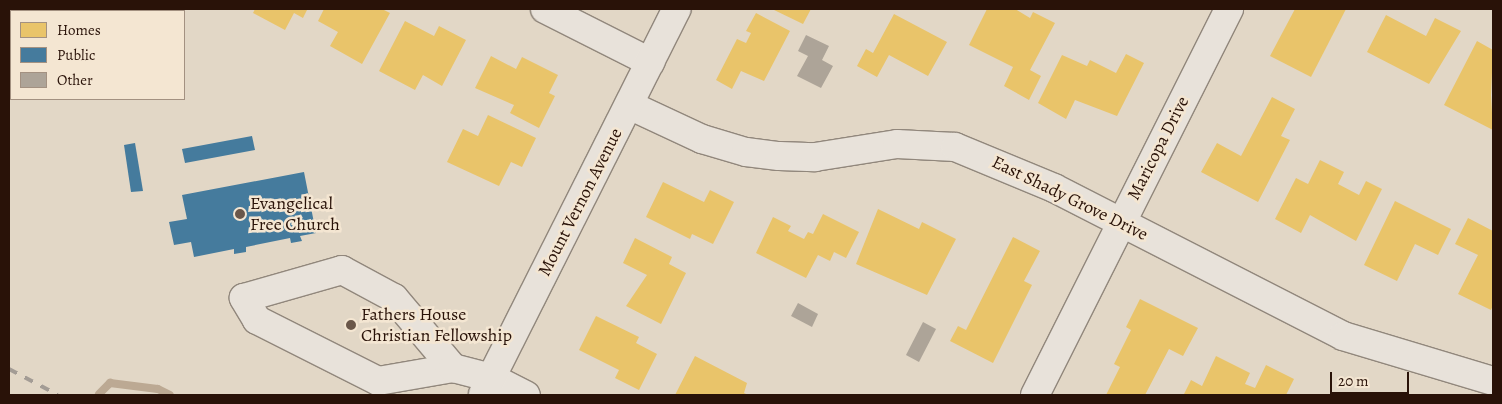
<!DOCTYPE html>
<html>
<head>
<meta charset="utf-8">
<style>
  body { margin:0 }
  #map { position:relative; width:1502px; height:404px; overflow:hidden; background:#e2d7c6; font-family:Alegreya,serif }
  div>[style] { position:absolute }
  .homes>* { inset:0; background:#e9c46a }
  .public>* { inset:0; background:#457b9d }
  .stream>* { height:8px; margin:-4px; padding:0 4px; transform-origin:4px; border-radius:4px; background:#bca993 }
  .building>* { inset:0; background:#ada498 }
  .roads { filter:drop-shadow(1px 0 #91877c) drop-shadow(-1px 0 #91877c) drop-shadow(0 1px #91877c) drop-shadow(0 -1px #91877c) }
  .minor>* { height:28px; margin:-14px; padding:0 14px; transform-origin:14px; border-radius:14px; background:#e8e2da }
  .rail>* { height:4px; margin-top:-2px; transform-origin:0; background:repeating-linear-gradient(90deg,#a39c95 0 9px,transparent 0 18px) }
  .dots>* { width:14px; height:14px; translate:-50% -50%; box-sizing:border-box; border:2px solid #f4e6d2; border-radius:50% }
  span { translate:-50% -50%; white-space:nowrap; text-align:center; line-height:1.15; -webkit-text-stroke:5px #f4e6d2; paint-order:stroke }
  .street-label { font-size:18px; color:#291208 }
  .poi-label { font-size:18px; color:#291208 }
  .left { translate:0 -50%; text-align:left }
  .frame { position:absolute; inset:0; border:10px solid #291208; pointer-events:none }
  .legend { position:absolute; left:10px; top:10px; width:175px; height:90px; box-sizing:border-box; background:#f4e6d2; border:1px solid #a39181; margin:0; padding:6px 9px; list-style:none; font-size:15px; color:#291208 }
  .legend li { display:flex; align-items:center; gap:10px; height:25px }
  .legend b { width:25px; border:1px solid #a39181 }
  .scale { position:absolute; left:1330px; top:372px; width:79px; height:22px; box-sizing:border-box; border:2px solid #291208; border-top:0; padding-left:6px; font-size:15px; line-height:18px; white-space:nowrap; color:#291208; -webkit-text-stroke:4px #f4e6d2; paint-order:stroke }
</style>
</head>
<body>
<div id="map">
  <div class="homes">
    <i style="clip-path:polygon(255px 9px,304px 9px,307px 10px,303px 18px,294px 13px,285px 30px,253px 13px)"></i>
    <i style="clip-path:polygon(324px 9px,382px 9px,390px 13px,362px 64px,330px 46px,338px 32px,318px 21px)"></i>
    <i style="clip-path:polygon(772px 9px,811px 9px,803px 24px)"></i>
    <i style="clip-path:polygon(987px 9px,1015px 9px,1030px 18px,1033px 12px,1055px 23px,1030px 70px,1041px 76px,1029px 100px,1004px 86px,1013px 67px,969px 45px)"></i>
    <i style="clip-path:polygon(1295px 9px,1346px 9px,1311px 77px,1270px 56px)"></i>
    <i style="clip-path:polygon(756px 13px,790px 31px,764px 81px,741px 71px,732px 89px,716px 80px,737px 39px,746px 43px,751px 33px,746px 31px)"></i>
    <i style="clip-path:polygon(894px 14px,947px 42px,928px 76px,889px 55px,877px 77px,857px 66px,866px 49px,873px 53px)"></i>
    <i style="clip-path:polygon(1386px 15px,1426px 36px,1435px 18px,1461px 31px,1429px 84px,1367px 52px)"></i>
    <i style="clip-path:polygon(405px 21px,434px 36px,439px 26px,466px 40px,442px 86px,423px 75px,415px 90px,379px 71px)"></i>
    <i style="clip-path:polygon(1477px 41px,1493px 50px,1491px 95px,1493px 130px,1444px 105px)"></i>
    <i style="clip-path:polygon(1126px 54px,1144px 63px,1117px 116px,1075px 100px,1066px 119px,1038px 103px,1062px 55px,1087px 66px,1090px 60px,1116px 73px)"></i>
    <i style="clip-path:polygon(491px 56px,516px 69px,522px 57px,558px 75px,549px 93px,555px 96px,539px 128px,510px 113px,514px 105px,475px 88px)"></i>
    <i style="clip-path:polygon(1272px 97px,1295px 109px,1281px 136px,1290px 140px,1258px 202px,1201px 172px,1217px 143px,1241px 156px)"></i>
    <i style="clip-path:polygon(488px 115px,536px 138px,522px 167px,511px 162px,499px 186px,447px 162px,463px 129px,478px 136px)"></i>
    <i style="clip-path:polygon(1320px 160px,1344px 172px,1338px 184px,1359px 195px,1366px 181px,1382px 189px,1356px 241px,1310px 215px,1301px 233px,1275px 219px,1296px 178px,1308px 184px)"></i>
    <i style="clip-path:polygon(663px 182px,704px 202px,710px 190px,734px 202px,713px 244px,692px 234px,690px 239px,646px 217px)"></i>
    <i style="clip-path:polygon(1395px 201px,1451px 229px,1438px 255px,1415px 244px,1397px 281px,1364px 265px)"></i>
    <i style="clip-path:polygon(878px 209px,919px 229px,922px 222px,956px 239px,927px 295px,856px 264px)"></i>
    <i style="clip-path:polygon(823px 214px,859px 232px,846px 258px,834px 252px,830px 261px,818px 255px,806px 278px,756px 253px,773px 217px,791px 226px,788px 231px,804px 239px,808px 232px,813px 234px)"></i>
    <i style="clip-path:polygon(1468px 218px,1493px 231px,1493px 305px,1491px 310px,1458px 294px,1478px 255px,1455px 244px)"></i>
    <i style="clip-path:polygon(1013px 237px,1040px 251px,1024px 281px,1032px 285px,993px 363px,950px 341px,958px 326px,966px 330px)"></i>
    <i style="clip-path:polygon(635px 238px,672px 257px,669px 264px,686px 273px,661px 324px,626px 306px,647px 275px,623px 263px)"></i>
    <i style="clip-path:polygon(1140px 299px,1198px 328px,1183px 356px,1169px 349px,1145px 395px,1106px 395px,1120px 367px,1114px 364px,1131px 330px,1126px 327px)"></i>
    <i style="clip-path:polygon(596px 316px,639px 337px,636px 343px,657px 354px,639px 390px,615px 378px,619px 370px,579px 350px)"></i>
    <i style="clip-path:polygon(695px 356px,747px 383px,744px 393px,748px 395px,675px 395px)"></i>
    <i style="clip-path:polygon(1216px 356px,1250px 373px,1245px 384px,1255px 388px,1266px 365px,1294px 379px,1286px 395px,1184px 394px,1191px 380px,1202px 386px)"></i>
  </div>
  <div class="public">
    <i style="clip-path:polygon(252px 136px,255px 150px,185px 163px,182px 149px)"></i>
    <i style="clip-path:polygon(135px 143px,143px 191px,131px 192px,124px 145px)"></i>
    <i style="clip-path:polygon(304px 172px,316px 233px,300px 236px,302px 241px,291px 243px,290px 238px,246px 247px,246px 252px,234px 254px,234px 249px,194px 257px,191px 242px,174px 245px,169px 222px,187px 219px,182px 195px)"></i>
  </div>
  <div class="stream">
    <i style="left:99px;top:394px;width:16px;rotate:-45deg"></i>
    <i style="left:110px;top:383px;width:48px;rotate:7.1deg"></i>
    <i style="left:158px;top:389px;width:13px;rotate:27deg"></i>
  </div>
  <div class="building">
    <i style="clip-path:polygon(806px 35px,829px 46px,822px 60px,833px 66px,821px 88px,797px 76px,808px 56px,798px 51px)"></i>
    <i style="clip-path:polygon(798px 303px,818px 314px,812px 327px,791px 316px)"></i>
    <i style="clip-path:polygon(923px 322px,936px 329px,919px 362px,906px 355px)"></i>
  </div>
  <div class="roads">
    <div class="minor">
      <i style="left:545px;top:9px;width:118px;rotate:26.8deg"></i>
      <i style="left:629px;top:105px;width:81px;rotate:25deg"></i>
      <i style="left:702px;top:139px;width:46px;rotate:16.5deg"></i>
      <i style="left:746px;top:152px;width:33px;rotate:7deg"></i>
      <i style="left:779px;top:156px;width:36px;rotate:2deg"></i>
      <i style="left:815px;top:157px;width:83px;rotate:-9deg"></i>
      <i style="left:897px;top:144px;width:58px;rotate:3deg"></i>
      <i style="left:955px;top:147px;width:107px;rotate:22.5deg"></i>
      <i style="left:1054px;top:188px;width:325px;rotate:27.1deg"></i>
      <i style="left:1343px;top:336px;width:157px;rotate:16.7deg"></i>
      <i style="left:453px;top:368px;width:76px;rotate:170.2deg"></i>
      <i style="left:378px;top:381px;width:136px;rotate:-153.2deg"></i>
      <i style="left:257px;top:320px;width:26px;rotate:-121deg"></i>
      <i style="left:244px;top:298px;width:102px;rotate:-15.9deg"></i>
      <i style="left:342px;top:270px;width:59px;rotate:28.3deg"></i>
      <i style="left:394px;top:298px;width:92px;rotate:49.9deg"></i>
      <i style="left:453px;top:368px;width:40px;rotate:14.4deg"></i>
      <i style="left:492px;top:378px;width:38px;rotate:27deg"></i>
      <i style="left:483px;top:394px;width:431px;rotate:-63.3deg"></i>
      <i style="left:1035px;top:395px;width:432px;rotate:-63.3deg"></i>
    </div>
  </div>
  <div class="rail">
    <i style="left:9px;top:369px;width:55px;rotate:28deg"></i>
  </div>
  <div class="dots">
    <i style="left:240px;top:214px;background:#6a574a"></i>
    <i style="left:351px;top:325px;background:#6a574a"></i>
  </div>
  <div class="street-label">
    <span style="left:1158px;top:148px;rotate:-63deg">Maricopa Drive</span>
    <span style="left:1070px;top:198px;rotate:26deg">East Shady Grove Drive</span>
    <span style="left:580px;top:202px;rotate:-63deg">Mount Vernon Avenue</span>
  </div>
  <div class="poi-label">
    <span class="left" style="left:250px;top:214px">Evangelical<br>Free Church</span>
    <span class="left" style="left:361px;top:325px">Fathers House<br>Christian Fellowship</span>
  </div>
  <div class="frame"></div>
  <ul class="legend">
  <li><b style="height:14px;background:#e9c46a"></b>Homes</li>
  <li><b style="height:14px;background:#457b9d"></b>Public</li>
  <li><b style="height:14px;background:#ada498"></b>Other</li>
  </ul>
  <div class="scale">20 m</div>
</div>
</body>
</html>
